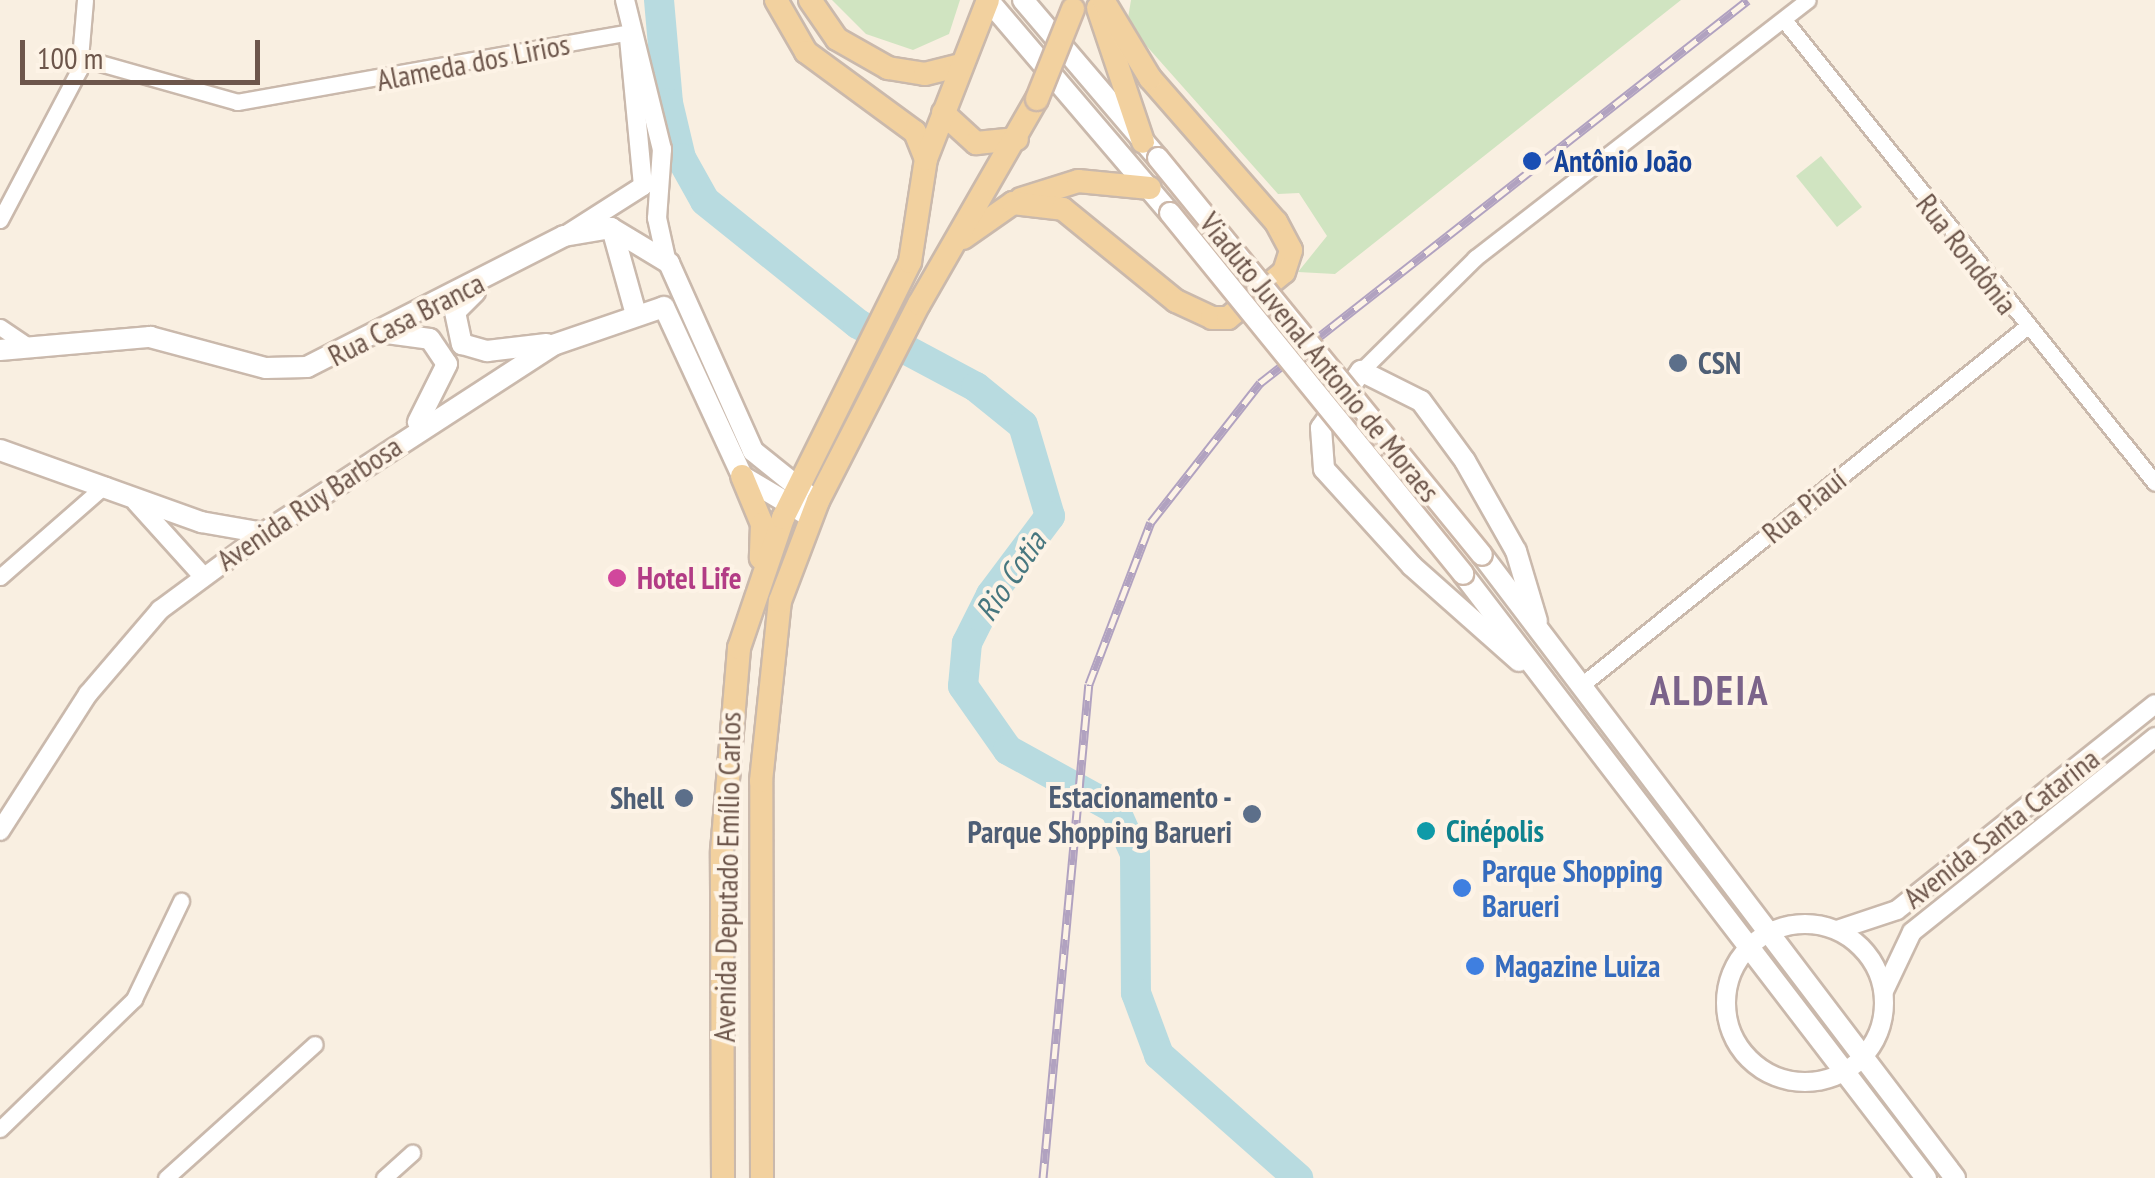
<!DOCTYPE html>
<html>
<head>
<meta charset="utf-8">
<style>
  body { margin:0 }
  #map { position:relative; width:2155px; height:1178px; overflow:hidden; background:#f9efe1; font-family:"PT Sans Narrow",sans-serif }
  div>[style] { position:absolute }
  .green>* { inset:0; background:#d0e4c1 }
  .river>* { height:30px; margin:-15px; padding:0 15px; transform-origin:15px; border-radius:15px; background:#b8dbe0 }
  .roads { filter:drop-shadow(2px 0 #cab9ac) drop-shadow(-2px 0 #cab9ac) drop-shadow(0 2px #cab9ac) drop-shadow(0 -2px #cab9ac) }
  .minor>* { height:15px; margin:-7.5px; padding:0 7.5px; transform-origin:7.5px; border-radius:7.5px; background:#fff }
  .tertiary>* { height:18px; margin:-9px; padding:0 9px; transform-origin:9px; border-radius:9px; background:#fff }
  .tertiary>.ring { margin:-9px; padding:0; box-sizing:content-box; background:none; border:18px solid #fff; border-radius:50% }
  .secondary>* { height:20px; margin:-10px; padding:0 10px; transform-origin:10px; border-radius:10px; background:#fff }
  .primary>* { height:22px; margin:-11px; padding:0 11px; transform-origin:11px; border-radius:11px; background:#f2d19f }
  .rail>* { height:9px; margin-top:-4.5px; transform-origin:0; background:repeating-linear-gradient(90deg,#fdf3e6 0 15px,#b1a2c0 0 30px); box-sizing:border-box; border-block:2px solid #b1a2c0 }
  .bridges { filter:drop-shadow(2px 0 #cdb8a9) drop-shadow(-2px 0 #cdb8a9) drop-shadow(0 2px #cdb8a9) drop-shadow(0 -2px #cdb8a9) }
  .secondary-bridge>* { height:20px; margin:-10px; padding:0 10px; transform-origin:10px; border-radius:10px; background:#fff }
  .primary-bridge>* { height:22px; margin:-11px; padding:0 11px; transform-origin:11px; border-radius:11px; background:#f2d19f }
  .dots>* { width:28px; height:28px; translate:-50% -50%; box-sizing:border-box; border:5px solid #fdf3e6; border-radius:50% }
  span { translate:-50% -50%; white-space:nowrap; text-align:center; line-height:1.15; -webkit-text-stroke:8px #fdf3e6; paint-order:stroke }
  .street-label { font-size:30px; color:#6d564b }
  .transit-label { font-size:30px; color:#164399; font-weight:700 }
  .left { translate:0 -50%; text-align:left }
  .service-label { font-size:30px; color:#4e5e75; font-weight:700 }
  .right { translate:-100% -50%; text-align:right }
  .hotel-label { font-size:30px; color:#b23c85; font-weight:700 }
  .culture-label { font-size:30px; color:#0d838f; font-weight:700 }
  .shop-label { font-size:30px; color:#366cbe; font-weight:700 }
  .water-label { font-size:32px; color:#47777f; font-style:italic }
  .district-label { font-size:40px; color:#7b638a; font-weight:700; letter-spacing:2.5px }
  .scale { position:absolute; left:20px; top:40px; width:240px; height:45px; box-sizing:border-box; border:5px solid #6d564b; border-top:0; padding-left:12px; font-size:30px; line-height:35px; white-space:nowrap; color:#6d564b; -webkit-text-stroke:8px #fdf3e6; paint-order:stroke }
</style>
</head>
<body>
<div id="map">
  <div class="green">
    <i style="clip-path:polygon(832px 0,960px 0,949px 34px,913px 50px,866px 34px)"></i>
    <i style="clip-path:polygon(1131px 0,1681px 0,1335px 274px,1298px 272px,1327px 236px,1299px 193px,1278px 194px,1127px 24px)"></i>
    <i style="clip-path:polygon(1821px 156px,1862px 207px,1837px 227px,1796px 176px)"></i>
  </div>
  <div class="river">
    <i style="left:659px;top:0;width:103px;rotate:85deg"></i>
    <i style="left:668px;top:103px;width:57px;rotate:76.7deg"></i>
    <i style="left:681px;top:158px;width:49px;rotate:60.8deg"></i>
    <i style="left:705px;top:201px;width:196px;rotate:38.8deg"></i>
    <i style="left:858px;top:324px;width:134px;rotate:28.1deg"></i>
    <i style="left:976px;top:387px;width:60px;rotate:39deg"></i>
    <i style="left:1023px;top:425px;width:95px;rotate:73.5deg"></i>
    <i style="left:1050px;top:516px;width:99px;rotate:126.8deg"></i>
    <i style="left:991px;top:595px;width:54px;rotate:116.6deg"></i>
    <i style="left:967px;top:643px;width:43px;rotate:95.3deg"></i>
    <i style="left:963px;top:686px;width:78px;rotate:54.9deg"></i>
    <i style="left:1008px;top:750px;width:122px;rotate:28.9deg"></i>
    <i style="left:1115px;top:809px;width:49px;rotate:66deg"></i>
    <i style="left:1135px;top:854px;width:139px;rotate:89.6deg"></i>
    <i style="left:1136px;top:993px;width:66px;rotate:69.6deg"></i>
    <i style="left:1159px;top:1055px;width:186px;rotate:41.5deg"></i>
  </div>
  <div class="roads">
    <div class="minor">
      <i style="left:1784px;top:20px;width:593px;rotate:51.29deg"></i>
      <i style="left:82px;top:58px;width:161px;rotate:15.8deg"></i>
      <i style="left:237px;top:102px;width:399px;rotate:-10.1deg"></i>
      <i style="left:0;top:220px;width:170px;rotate:-62.2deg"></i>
      <i style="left:79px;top:70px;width:70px;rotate:-85.1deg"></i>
      <i style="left:0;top:327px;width:29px;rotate:34deg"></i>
      <i style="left:1361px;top:371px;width:161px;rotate:-44.7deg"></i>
      <i style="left:1475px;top:258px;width:421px;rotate:-37.8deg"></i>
      <i style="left:0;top:577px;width:140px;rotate:-41.2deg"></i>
      <i style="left:1584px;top:683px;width:566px;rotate:-38.83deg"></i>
      <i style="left:0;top:1129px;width:187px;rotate:-44.1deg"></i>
      <i style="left:134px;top:999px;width:109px;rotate:-64.4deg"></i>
      <i style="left:166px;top:1178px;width:200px;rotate:-42deg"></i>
      <i style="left:384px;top:1178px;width:38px;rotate:-42deg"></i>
    </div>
    <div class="tertiary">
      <i style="left:625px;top:0;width:154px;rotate:76.1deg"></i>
      <i style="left:662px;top:149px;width:69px;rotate:94.1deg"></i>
      <i style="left:657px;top:218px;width:46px;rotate:77.5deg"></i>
      <i style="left:566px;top:235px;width:91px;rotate:-32.5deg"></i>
      <i style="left:643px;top:186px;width:149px;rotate:-95.4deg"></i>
      <i style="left:136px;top:502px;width:98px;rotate:47.9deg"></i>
      <i style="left:0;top:831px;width:163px;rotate:-57.3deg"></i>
      <i style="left:88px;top:694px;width:111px;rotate:-49.4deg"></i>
      <i style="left:160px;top:610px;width:129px;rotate:-36.5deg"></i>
      <i class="ring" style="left:1726px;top:924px;width:140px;height:140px"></i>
      <i style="left:1837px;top:930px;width:63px;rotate:-18.4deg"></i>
      <i style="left:1897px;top:910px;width:330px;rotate:-38.6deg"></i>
      <i style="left:1884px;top:991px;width:65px;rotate:-64.6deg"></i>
      <i style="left:1912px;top:932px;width:312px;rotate:-38.7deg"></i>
    </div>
    <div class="secondary">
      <i style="left:988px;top:0;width:280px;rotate:49.5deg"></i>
      <i style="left:1023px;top:0;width:208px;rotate:49.5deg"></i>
      <i style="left:613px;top:232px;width:82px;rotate:74.4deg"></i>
      <i style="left:475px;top:292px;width:28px;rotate:135deg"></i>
      <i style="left:455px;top:312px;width:33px;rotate:78deg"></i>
      <i style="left:462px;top:344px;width:26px;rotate:16deg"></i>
      <i style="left:487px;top:351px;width:60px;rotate:-6.7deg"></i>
      <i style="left:387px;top:333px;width:43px;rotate:7.9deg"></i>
      <i style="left:430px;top:339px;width:30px;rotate:56deg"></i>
      <i style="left:447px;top:364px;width:65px;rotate:116.6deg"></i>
      <i style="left:0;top:350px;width:151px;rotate:-5deg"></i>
      <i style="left:150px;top:337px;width:120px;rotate:15deg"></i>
      <i style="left:266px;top:368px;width:41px;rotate:-1.4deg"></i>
      <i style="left:307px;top:367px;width:288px;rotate:-27deg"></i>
      <i style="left:564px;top:236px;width:48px;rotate:-9.7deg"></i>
      <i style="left:611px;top:228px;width:68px;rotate:31.1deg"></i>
      <i style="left:669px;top:263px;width:206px;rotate:65.9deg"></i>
      <i style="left:753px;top:451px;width:72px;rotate:38.8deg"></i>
      <i style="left:0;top:450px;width:214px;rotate:19.7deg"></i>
      <i style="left:201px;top:522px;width:64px;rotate:9.9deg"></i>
      <i style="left:264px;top:533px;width:345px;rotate:-33deg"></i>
      <i style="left:553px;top:345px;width:117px;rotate:-18.9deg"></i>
      <i style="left:664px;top:307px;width:186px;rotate:65.2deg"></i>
      <i style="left:742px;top:476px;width:80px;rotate:30.7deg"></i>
      <i style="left:1482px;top:555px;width:782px;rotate:52.79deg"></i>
      <i style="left:1463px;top:574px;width:761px;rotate:52.53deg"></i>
      <i style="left:1519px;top:661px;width:143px;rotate:-138.4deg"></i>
      <i style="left:1412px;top:566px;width:131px;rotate:-132.2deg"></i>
      <i style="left:1324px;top:469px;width:41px;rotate:-94.2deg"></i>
      <i style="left:1321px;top:428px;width:70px;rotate:-54.9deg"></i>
      <i style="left:1361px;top:371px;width:67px;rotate:26.6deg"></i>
      <i style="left:1421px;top:401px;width:74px;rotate:53.7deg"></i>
      <i style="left:1465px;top:461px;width:103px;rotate:60.5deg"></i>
      <i style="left:1516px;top:551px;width:73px;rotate:73.3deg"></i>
    </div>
    <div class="primary">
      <i style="left:776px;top:0;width:60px;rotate:60deg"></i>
      <i style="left:806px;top:52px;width:135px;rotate:36.3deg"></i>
      <i style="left:915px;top:132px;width:29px;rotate:68deg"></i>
      <i style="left:810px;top:0;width:47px;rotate:55.3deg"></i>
      <i style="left:837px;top:39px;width:59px;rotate:29.6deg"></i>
      <i style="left:888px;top:68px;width:37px;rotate:9deg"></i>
      <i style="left:925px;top:74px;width:36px;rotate:-14deg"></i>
      <i style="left:1098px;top:8px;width:141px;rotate:71.4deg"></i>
      <i style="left:943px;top:113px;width:45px;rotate:42.3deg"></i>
      <i style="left:976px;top:143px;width:41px;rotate:-5.6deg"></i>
      <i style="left:1021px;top:199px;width:60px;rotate:-17.5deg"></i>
      <i style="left:1078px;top:181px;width:72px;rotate:5.6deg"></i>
      <i style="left:963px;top:238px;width:61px;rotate:-35deg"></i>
      <i style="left:1013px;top:203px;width:50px;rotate:6.8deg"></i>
      <i style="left:1063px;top:209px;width:146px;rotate:39.2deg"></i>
      <i style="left:1176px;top:301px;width:40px;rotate:25deg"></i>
      <i style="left:1212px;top:318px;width:16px"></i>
      <i style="left:1228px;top:318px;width:72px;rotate:-39.4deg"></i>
      <i style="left:1284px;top:272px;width:23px;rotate:-72deg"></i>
      <i style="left:1291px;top:250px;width:32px;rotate:-118deg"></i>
      <i style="left:1276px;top:222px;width:191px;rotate:-131.2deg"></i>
      <i style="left:1150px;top:78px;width:91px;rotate:-121.1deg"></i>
      <i style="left:742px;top:476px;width:52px;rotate:67.4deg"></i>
      <i style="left:762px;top:524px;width:34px;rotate:92deg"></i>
      <i style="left:723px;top:1178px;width:327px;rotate:-90.2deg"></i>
      <i style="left:722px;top:851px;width:204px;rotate:-85.2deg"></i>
      <i style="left:739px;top:648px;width:137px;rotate:-71.3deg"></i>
      <i style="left:783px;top:518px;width:286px;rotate:-63.6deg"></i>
      <i style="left:910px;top:262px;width:104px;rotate:-81.2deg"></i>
      <i style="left:926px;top:159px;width:171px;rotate:-68.7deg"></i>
      <i style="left:762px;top:1178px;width:397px;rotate:-90.1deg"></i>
      <i style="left:761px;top:781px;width:181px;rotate:-84deg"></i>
      <i style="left:780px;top:601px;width:107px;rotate:-69.2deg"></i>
      <i style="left:818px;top:501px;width:221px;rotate:-62.9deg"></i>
      <i style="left:919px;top:304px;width:237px;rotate:-60.1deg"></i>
    </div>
  </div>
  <div class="rail">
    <i style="left:1043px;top:1178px;width:496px;rotate:-84.7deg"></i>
    <i style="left:1089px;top:684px;width:173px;rotate:-69.1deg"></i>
    <i style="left:1151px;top:522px;width:177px;rotate:-51.9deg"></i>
    <i style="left:1260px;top:383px;width:620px;rotate:-38.13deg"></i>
  </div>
  <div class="bridges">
    <div class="secondary-bridge">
      <i style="left:1158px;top:158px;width:512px;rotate:50.78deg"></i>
      <i style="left:1170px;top:213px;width:465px;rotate:50.9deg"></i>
    </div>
    <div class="primary-bridge">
      <i style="left:1037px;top:99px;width:97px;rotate:-68.2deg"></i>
    </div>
  </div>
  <div class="dots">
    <i style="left:1532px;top:161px;background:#1a4fb4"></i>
    <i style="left:1678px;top:363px;background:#5c6f8a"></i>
    <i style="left:617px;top:578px;background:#d1479c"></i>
    <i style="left:684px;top:798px;background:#5c6f8a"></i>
    <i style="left:1252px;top:814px;background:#5c6f8a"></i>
    <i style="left:1426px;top:831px;background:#0f9aa8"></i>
    <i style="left:1462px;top:888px;background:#3f7fe0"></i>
    <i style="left:1475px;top:966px;background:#3f7fe0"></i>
  </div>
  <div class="street-label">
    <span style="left:473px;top:62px;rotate:-11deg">Alameda dos Lirios</span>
    <span style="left:1967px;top:254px;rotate:52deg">Rua Rondônia</span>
    <span style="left:406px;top:319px;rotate:-27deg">Rua Casa Branca</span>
    <span style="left:1320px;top:357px;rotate:51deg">Viaduto Juvenal Antonio de Moraes</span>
    <span style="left:309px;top:503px;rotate:-34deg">Avenida Ruy Barbosa</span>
    <span style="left:1804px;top:506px;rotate:-39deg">Rua Piauí</span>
    <span style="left:2001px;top:828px;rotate:-38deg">Avenida Santa Catarina</span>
    <span style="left:727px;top:877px;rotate:-89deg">Avenida Deputado Emílio Carlos</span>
  </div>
  <div class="transit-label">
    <span class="left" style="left:1554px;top:161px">Antônio João</span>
  </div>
  <div class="service-label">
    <span class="left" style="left:1698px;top:363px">CSN</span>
    <span class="right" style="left:1232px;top:814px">Estacionamento -<br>Parque Shopping Barueri</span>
    <span class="right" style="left:664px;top:798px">Shell</span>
  </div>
  <div class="hotel-label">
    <span class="left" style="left:637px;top:578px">Hotel Life</span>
  </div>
  <div class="culture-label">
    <span class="left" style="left:1446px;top:831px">Cinépolis</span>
  </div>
  <div class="shop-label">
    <span class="left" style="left:1482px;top:888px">Parque Shopping<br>Barueri</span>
    <span class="left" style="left:1495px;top:966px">Magazine Luiza</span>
  </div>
  <div class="water-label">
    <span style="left:1010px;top:576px;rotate:-56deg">Rio Cotia</span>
  </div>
  <div class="district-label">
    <span style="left:1710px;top:690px">ALDEIA</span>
  </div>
  <div class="scale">100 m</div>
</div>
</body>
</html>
